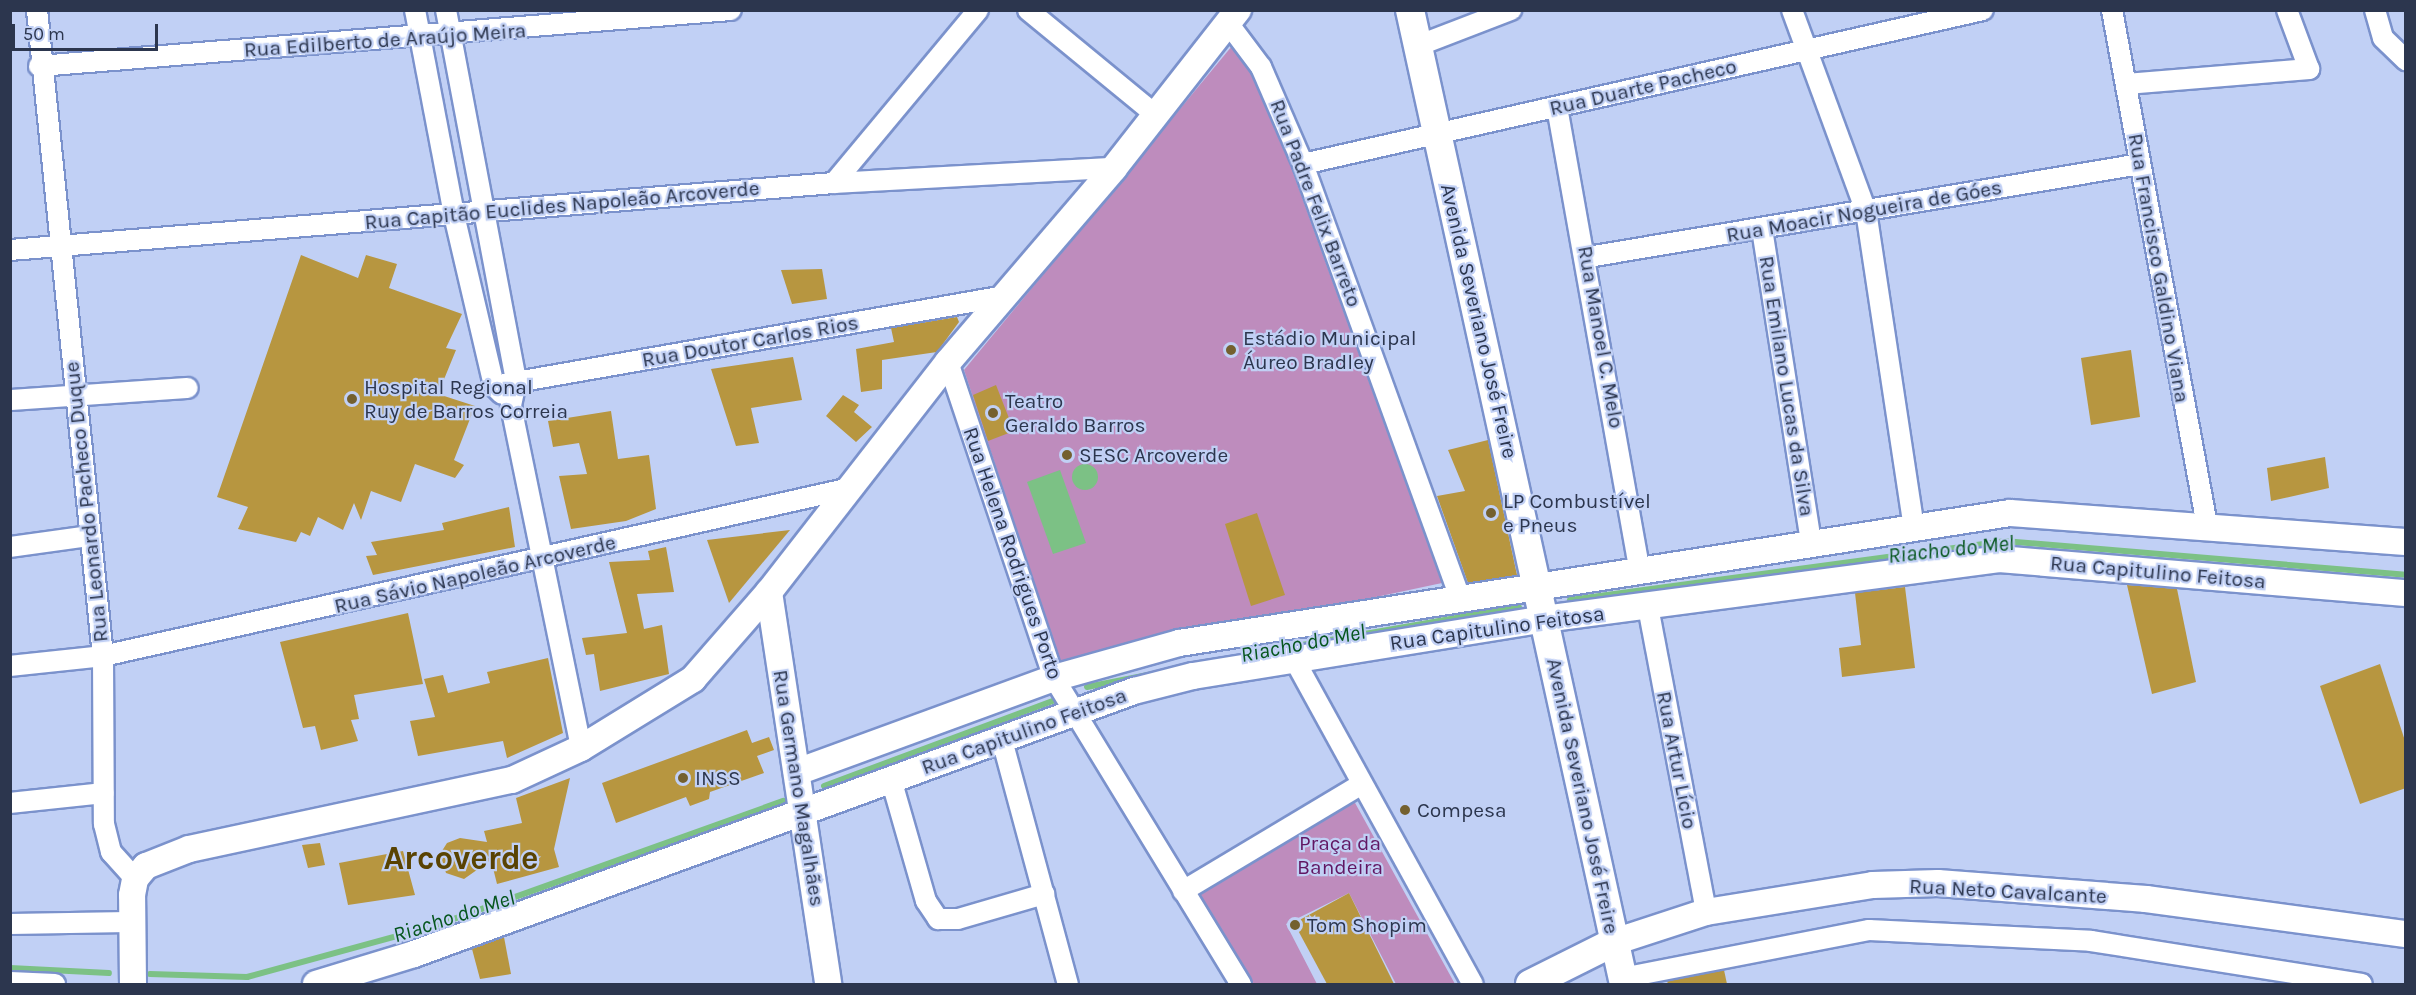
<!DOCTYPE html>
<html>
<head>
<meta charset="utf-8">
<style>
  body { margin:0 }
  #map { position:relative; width:2416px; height:995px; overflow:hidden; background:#c1d0f5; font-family:Karla,sans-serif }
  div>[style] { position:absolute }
  .green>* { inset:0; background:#be8cbd }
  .water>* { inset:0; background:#7cc185 }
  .round { border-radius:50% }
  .stream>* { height:6px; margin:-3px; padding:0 3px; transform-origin:3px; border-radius:3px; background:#7cc185 }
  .building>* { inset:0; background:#b79640 }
  .roads { filter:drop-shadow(2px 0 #7b92cc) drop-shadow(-2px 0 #7b92cc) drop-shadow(0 2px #7b92cc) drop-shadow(0 -2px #7b92cc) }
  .minor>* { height:20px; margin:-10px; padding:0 10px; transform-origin:10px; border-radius:10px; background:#fff }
  .tertiary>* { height:26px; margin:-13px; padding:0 13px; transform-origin:13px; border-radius:13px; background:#fff }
  .secondary>* { height:28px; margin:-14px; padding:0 14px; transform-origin:14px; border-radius:14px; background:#fff }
  .dots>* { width:16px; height:16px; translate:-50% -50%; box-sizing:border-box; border:3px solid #c1d0f5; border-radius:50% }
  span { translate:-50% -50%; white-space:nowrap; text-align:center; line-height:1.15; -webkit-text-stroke:4.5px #c1d0f5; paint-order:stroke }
  .street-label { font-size:21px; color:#2c364e }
  .poi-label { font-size:21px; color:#2c364e }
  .left { translate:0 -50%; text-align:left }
  .park-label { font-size:21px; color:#611662 }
  .water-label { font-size:22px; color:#06561e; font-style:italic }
  .town-label { font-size:33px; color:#594302; font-weight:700 }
  .frame { position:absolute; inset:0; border:12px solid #2c364e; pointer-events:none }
  .scale { position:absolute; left:12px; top:24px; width:146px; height:27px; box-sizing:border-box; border:3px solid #2c364e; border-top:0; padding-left:8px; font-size:18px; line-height:21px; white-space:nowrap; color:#2c364e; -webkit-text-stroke:4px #c1d0f5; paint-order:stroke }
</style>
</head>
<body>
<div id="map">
  <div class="green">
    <i style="clip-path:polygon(1232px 46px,1258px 76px,1442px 583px,1061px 664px,964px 370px)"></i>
    <i style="clip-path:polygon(1354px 801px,1455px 984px,1396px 984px,1349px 893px,1286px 924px,1317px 984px,1254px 984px,1198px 896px)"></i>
  </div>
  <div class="water">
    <i class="round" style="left:1072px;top:464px;width:26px;height:26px"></i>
    <i style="clip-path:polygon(1060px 470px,1086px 543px,1053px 554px,1027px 482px)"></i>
  </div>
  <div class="stream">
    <i style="left:1570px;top:600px;width:438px;rotate:-7.7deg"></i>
    <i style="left:2004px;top:541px;width:403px;rotate:4.8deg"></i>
    <i style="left:1250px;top:654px;width:273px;rotate:-9.9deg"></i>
    <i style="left:1087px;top:687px;width:66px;rotate:-11.3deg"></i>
    <i style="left:824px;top:786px;width:246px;rotate:-20.4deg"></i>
    <i style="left:10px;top:968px;width:99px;rotate:2.9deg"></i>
    <i style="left:150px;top:974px;width:97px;rotate:1.8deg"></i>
    <i style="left:247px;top:977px;width:194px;rotate:-15.3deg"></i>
    <i style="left:434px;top:926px;width:371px;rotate:-19.7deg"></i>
  </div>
  <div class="building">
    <i style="clip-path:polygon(301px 255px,358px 278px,366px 255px,397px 264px,389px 288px,462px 314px,446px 348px,456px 350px,438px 394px,475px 406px,454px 460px,464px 465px,455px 478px,415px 464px,401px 502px,371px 491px,361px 520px,354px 503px,343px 530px,318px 517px,310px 536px,301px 532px,296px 542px,238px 529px,248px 507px,217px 497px)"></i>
    <i style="clip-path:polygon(822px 269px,827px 299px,792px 304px,781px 270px)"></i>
    <i style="clip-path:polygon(957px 317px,959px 322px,937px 352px,882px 360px,882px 389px,861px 392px,856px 349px,894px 342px,891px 328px)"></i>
    <i style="clip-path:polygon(2131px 350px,2140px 417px,2091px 425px,2081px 358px)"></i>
    <i style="clip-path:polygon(793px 357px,802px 400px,751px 408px,759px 443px,736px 446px,711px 369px)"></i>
    <i style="clip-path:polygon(996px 385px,1014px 431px,988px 441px,973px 395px)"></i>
    <i style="clip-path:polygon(843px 395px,859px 405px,854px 412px,872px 427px,856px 442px,826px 416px)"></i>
    <i style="clip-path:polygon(611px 411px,618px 459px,649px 455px,656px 509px,626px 521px,571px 529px,559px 476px,587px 474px,579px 443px,553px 447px,548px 421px)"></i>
    <i style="clip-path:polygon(1488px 440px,1517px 575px,1468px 583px,1437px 496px,1465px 491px,1448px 450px)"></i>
    <i style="clip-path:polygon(2325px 457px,2329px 488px,2271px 501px,2267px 468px)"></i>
    <i style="clip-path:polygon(509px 507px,515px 547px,373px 575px,366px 556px,377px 555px,371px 542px,444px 530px,442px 523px)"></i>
    <i style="clip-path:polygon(1257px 513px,1285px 595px,1251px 606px,1225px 524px)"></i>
    <i style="clip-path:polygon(790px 530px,729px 603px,707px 540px)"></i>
    <i style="clip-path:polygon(666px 547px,674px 592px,637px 594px,644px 629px,662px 625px,669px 674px,600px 691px,594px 654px,586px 655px,582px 638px,627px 633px,609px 562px,650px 560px,648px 551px)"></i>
    <i style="clip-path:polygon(2127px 585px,2177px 589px,2196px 682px,2152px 694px)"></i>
    <i style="clip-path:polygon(1905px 587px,1915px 668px,1842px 677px,1839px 648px,1861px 645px,1855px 593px)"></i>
    <i style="clip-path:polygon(408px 613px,423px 684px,354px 695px,359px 719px,351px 720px,358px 741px,321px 750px,315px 726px,303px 728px,280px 642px)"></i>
    <i style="clip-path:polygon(548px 658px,563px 733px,507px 758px,503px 741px,418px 756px,410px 721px,435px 717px,424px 679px,443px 675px,448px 693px,490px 683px,487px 672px)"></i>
    <i style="clip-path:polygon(2380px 664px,2406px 744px,2406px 788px,2360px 804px,2320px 686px)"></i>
    <i style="clip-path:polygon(747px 730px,752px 743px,769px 737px,774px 750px,757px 756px,764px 773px,710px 792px,709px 799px,690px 806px,686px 797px,616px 823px,602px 783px)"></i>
    <i style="clip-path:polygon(570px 778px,554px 849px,559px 867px,497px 884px,491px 860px,464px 879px,446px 873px,440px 854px,447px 843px,460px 838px,487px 842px,484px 831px,522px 823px,516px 798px)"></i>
    <i style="clip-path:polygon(320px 843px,325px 865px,308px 868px,302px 845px)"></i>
    <i style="clip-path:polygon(403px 851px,415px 895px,348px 905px,339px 863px)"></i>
    <i style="clip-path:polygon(1349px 893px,1394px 984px,1327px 984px,1294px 923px)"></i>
    <i style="clip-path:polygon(504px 937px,511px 974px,480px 979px,472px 949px)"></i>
    <i style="clip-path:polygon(1724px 970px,1727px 984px,1668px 984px,1667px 981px)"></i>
  </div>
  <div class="roads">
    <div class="minor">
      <i style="left:37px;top:10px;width:649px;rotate:84.17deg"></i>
      <i style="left:103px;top:656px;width:168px;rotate:89.7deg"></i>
      <i style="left:104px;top:824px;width:29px;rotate:76deg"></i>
      <i style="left:111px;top:852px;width:36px;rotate:48deg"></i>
      <i style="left:415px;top:10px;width:209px;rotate:79.2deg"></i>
      <i style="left:454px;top:215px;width:176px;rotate:76.8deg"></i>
      <i style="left:494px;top:386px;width:11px;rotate:45deg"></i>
      <i style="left:446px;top:10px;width:379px;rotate:79.3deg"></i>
      <i style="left:516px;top:382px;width:25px;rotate:102deg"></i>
      <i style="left:511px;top:406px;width:349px;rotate:78.4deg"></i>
      <i style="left:1028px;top:10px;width:166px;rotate:39.4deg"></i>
      <i style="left:1792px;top:10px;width:214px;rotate:69.8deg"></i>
      <i style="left:1866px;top:211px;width:320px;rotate:81.4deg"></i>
      <i style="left:2112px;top:10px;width:524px;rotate:79.55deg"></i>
      <i style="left:2375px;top:10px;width:29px;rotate:74deg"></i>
      <i style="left:2383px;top:38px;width:32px;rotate:44deg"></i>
      <i style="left:1228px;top:23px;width:55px;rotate:53.1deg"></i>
      <i style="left:1261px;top:67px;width:106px;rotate:66.6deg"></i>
      <i style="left:1303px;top:164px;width:458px;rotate:70.1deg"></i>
      <i style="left:1417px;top:46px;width:101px;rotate:-21deg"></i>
      <i style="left:39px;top:66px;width:694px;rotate:-4.63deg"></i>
      <i style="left:2126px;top:84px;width:184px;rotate:-4.7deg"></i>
      <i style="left:2309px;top:69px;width:63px;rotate:-110.4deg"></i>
      <i style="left:1557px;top:107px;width:468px;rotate:79.9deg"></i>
      <i style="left:1303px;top:164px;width:697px;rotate:-12.76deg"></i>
      <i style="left:834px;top:183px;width:225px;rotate:-50.2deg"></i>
      <i style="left:1762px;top:229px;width:317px;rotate:81.1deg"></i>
      <i style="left:10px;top:250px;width:827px;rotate:-4.65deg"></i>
      <i style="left:834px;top:183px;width:280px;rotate:-3.1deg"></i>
      <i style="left:1588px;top:257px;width:560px;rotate:-9.56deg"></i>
      <i style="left:948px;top:362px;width:333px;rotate:71.5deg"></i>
      <i style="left:1054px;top:678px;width:359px;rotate:58.6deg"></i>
      <i style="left:494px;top:386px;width:519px;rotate:-9.99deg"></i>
      <i style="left:10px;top:400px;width:178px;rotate:-3.9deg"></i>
      <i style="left:10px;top:547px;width:80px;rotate:-7.9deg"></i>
      <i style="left:1648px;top:607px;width:310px;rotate:79.2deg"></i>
      <i style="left:1294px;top:659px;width:371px;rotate:61.2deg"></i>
      <i style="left:10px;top:666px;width:94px;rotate:-6.1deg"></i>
      <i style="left:103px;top:656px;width:762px;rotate:-12.67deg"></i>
      <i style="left:1002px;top:740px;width:253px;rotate:74.9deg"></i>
      <i style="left:891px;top:779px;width:127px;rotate:74deg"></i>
      <i style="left:926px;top:901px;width:22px;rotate:56deg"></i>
      <i style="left:938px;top:919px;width:20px"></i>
      <i style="left:958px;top:919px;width:90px;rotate:-16.2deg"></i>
      <i style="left:10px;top:803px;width:94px;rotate:-6.1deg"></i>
      <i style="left:1183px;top:891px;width:206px;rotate:-30.9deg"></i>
      <i style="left:10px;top:924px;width:119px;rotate:-1deg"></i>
      <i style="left:1622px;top:978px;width:252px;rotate:-11deg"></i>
      <i style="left:1869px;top:930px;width:222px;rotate:2.8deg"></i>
      <i style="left:2091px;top:941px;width:274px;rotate:9deg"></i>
      <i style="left:10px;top:982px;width:45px;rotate:2.5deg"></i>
    </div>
    <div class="tertiary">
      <i style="left:769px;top:592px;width:396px;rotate:81.4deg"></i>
      <i style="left:797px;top:772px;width:274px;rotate:-20.1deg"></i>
      <i style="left:1054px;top:678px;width:130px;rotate:-15.6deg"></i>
      <i style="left:1179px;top:643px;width:841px;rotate:-8.89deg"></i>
      <i style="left:2010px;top:513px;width:397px;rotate:4.2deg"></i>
      <i style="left:1614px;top:942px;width:97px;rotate:-18.1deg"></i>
      <i style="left:1706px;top:912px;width:169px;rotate:-9.2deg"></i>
      <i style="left:1873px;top:885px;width:65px;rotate:-1.8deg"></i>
      <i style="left:1938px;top:883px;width:209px;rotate:4.4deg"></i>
      <i style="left:2146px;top:899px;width:262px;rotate:7.7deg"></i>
      <i style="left:133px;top:984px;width:89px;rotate:-90.6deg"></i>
      <i style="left:132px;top:895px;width:16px;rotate:-79deg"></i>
      <i style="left:135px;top:879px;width:17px;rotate:-50deg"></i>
      <i style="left:146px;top:866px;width:46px;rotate:-21.6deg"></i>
      <i style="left:189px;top:849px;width:330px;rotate:-12.1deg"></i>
      <i style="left:512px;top:780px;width:76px;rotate:-24.9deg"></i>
      <i style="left:581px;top:748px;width:132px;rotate:-31.6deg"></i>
      <i style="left:693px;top:679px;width:116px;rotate:-48.9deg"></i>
      <i style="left:769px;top:592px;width:291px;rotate:-52.1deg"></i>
      <i style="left:948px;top:362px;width:255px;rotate:-49.4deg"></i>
      <i style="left:1114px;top:168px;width:201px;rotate:-51.9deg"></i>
      <i style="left:316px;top:984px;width:102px;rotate:-17deg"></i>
      <i style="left:414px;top:954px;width:767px;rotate:-20.07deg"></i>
      <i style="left:1134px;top:691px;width:61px;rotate:-14.3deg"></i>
      <i style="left:1193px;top:676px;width:356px;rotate:-9.2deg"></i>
      <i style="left:1544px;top:619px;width:459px;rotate:-7.5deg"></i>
      <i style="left:1999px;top:559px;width:408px;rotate:4.8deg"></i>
    </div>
    <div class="secondary">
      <i style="left:1410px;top:10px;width:997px;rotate:77.61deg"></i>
      <i style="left:1530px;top:984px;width:94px;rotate:-26.6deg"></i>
    </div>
  </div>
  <div class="dots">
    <i style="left:1231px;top:350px;background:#74602f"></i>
    <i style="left:352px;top:399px;background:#74602f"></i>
    <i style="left:993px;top:413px;background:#74602f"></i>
    <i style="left:1067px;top:455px;background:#74602f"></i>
    <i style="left:1491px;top:513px;background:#74602f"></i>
    <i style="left:683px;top:778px;background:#74602f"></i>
    <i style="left:1405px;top:810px;background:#74602f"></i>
    <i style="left:1295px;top:925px;background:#74602f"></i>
  </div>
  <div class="street-label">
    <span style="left:385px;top:40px;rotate:-4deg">Rua Edilberto de Araújo Meira</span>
    <span style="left:1643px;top:87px;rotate:-13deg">Rua Duarte Pacheco</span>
    <span style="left:1316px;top:203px;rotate:69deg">Rua Padre Felix Barreto</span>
    <span style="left:562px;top:205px;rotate:-5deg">Rua Capitão Euclides Napoleão Arcoverde</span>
    <span style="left:1864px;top:211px;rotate:-10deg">Rua Moacir Nogueira de Góes</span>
    <span style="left:2159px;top:268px;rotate:80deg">Rua Francisco Galdino Viana</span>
    <span style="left:1479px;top:321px;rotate:77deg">Avenida Severiano José Freire</span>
    <span style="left:1601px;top:337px;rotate:80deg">Rua Manoel C. Melo</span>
    <span style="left:750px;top:341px;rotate:-10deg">Rua Doutor Carlos Rios</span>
    <span style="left:1787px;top:386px;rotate:81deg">Rua Emilano Lucas da Silva</span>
    <span style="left:86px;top:502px;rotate:-96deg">Rua Leonardo Pacheco Duque</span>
    <span style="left:1013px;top:553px;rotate:71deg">Rua Helena Rodrigues Porto</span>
    <span style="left:2158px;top:572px;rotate:5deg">Rua Capitulino Feitosa</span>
    <span style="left:475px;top:574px;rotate:-13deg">Rua Sávio Napoleão Arcoverde</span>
    <span style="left:1497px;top:628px;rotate:-8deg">Rua Capitulino Feitosa</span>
    <span style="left:1024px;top:731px;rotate:-20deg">Rua Capitulino Feitosa</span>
    <span style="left:1677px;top:760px;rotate:79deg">Rua Artur Lício</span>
    <span style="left:799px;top:788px;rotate:81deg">Rua Germano Magalhães</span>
    <span style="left:1583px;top:796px;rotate:78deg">Avenida Severiano José Freire</span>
    <span style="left:2008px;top:891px;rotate:3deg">Rua Neto Cavalcante</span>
  </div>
  <div class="poi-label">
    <span class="left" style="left:1243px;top:350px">Estádio Municipal<br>Áureo Bradley</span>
    <span class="left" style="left:364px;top:399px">Hospital Regional<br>Ruy de Barros Correia</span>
    <span class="left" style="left:1005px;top:413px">Teatro<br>Geraldo Barros</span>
    <span class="left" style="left:1079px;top:455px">SESC Arcoverde</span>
    <span class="left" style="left:1503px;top:513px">LP Combustível<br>e Pneus</span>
    <span class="left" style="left:695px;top:778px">INSS</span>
    <span class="left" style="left:1417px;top:810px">Compesa</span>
    <span class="left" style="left:1307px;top:925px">Tom Shopim</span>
  </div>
  <div class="park-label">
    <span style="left:1340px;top:855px">Praça da<br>Bandeira</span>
  </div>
  <div class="water-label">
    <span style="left:1951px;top:550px;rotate:-6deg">Riacho do Mel</span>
    <span style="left:1303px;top:644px;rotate:-11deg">Riacho do Mel</span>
    <span style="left:454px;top:917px;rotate:-18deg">Riacho do Mel</span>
  </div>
  <div class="town-label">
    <span style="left:461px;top:859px">Arcoverde</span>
  </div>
  <div class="frame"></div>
  <div class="scale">50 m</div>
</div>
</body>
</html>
